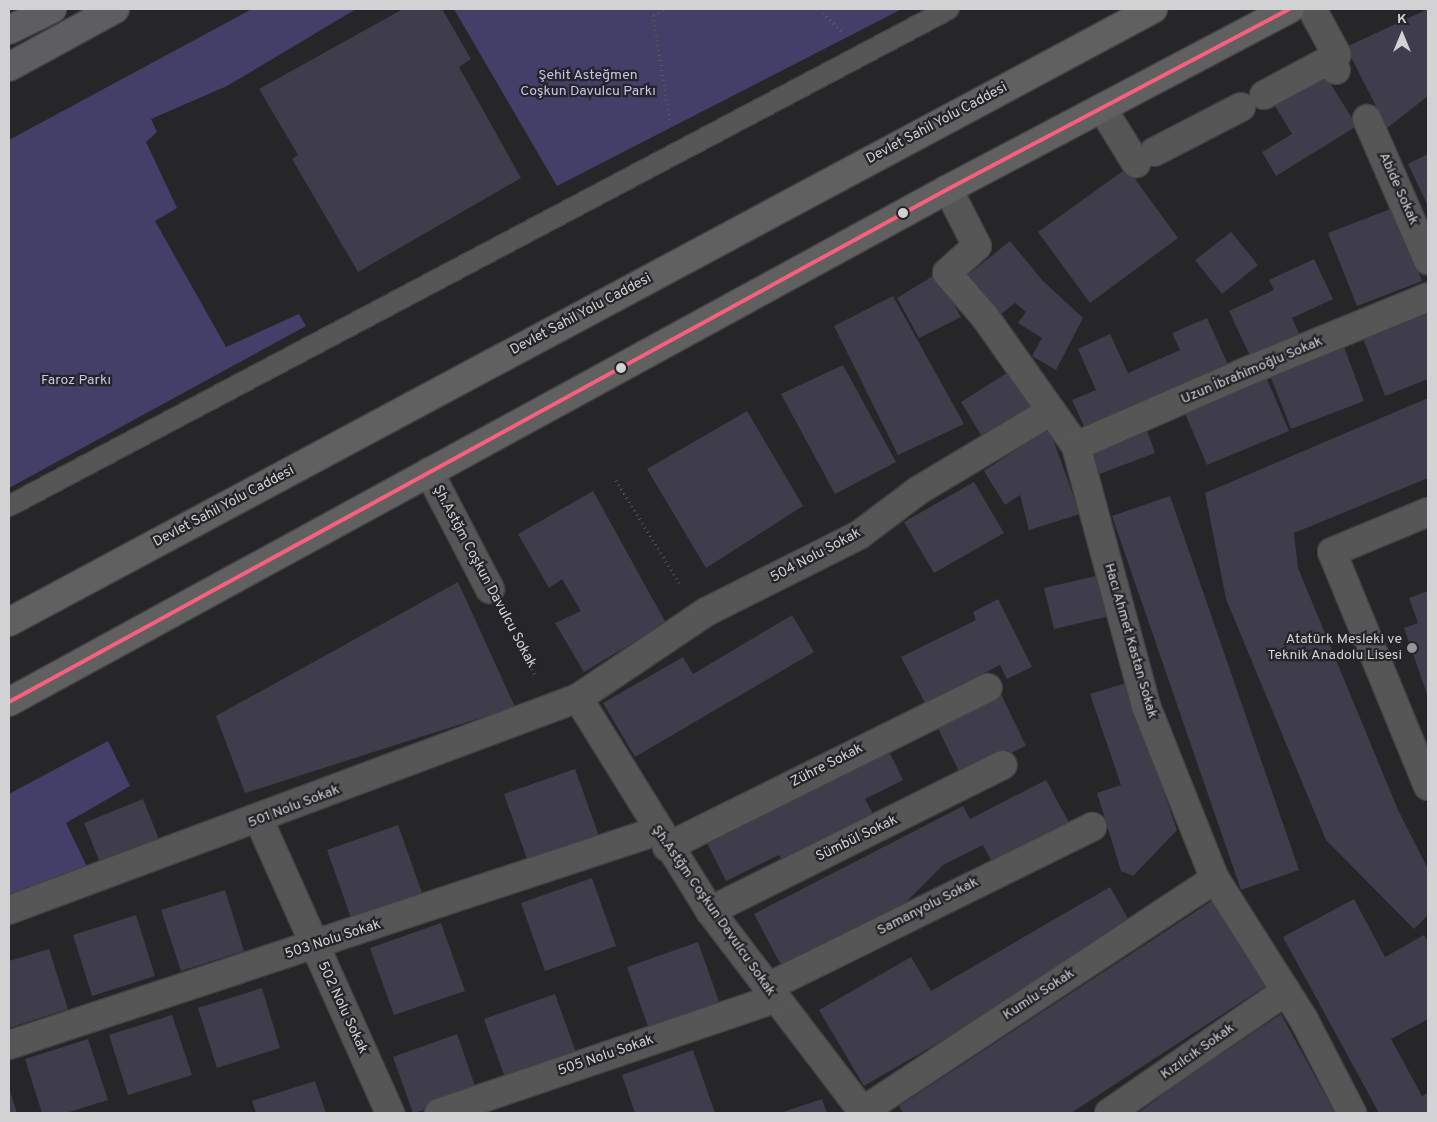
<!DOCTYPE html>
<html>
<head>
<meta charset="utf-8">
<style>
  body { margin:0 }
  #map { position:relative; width:1437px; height:1122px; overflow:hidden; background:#262628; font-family:Overpass,sans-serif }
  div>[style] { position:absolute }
  .green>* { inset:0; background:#443f68 }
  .building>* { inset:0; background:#3f3c4b }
  .path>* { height:3px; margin-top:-1.5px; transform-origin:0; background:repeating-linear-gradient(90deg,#575758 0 1px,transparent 0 5px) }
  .roads { filter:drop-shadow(1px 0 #424144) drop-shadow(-1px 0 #424144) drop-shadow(0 1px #424144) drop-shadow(0 -1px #424144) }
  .service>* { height:20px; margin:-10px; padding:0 10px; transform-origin:10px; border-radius:10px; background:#565657 }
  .pedestrian>* { height:28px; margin:-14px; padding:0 14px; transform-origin:14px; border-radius:14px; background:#565657 }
  .minor>* { height:28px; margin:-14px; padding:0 14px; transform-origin:14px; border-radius:14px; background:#565657 }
  .primary>* { height:28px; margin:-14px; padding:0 14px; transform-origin:14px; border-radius:14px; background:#606061 }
  .trunk>* { height:28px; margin:-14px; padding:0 14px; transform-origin:14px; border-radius:14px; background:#5e5e60 }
  .bus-1>* { height:4px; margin:-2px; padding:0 2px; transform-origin:2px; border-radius:2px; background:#f8607d }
  .dots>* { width:14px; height:14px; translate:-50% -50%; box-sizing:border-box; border:2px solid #252529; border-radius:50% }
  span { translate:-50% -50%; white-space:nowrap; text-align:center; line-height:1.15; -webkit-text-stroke:4.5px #252529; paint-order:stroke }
  .park-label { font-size:14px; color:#c6c3ee }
  .street-label { font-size:14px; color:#d2d1d4 }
  .poi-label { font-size:14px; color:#d2d1d4 }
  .right { translate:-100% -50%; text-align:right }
  .frame { position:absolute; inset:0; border:10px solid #d2d1d4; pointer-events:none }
  .north { position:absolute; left:1377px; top:10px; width:50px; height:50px; -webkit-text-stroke:4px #252529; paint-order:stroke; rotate:0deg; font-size:14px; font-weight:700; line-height:20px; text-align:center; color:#d2d1d4 }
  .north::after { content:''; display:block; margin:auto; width:18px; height:22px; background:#d2d1d4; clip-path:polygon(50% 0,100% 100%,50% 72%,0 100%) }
</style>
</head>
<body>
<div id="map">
  <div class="green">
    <i style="clip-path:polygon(252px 9px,356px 9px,227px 86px,151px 119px,157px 132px,146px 142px,177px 208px,155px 221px,226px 347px,299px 314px,306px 326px,9px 488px,9px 140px)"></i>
    <i style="clip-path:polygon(454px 9px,902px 9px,557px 186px)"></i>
    <i style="clip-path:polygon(108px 741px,130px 786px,66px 823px,87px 867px,9px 894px,9px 794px)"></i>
  </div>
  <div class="building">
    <i style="clip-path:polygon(403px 9px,442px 9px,471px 59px,459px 67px,521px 178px,358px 272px,292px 159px,298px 155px,259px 89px)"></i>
    <i style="clip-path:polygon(1428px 9px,1428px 96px,1387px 128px,1346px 47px)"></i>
    <i style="clip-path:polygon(1325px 75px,1357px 126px,1276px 176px,1262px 152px,1292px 134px,1275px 106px)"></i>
    <i style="clip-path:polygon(1428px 154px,1428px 206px,1408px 164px)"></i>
    <i style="clip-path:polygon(1127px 168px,1178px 238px,1090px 303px,1038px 232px)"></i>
    <i style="clip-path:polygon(1393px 208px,1422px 281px,1357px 306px,1328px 233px)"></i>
    <i style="clip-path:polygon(1231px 232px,1258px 265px,1222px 294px,1195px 260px)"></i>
    <i style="clip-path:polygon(1010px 241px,1043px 281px,1083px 318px,1056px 370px,1032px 356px,1042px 338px,1018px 323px,1026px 312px,1015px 303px,996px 318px,964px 278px)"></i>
    <i style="clip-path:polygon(1314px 259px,1333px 299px,1292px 318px,1301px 338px,1252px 360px,1229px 311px,1274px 290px,1269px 280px)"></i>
    <i style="clip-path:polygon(936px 274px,961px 317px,919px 338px,897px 298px)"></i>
    <i style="clip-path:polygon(893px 296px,964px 424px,898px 455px,834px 326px)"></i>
    <i style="clip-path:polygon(1428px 313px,1428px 379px,1385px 396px,1363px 338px)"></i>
    <i style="clip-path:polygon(1207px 318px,1230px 369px,1087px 433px,1072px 400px,1096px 390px,1078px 349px,1110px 334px,1128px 373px,1180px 350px,1172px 333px)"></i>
    <i style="clip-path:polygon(1343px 344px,1364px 401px,1291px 429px,1269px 373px)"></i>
    <i style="clip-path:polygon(843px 365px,896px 462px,835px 494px,781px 394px)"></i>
    <i style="clip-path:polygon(1013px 369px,1037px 406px,984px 440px,961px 402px)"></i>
    <i style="clip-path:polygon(1265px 374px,1289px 431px,1207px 465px,1183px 409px)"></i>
    <i style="clip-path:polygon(1428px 398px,1428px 478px,1294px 533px,1298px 568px,1398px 810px,1428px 869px,1428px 915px,1414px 929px,1326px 840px,1226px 599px,1205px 493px)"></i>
    <i style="clip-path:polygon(747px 411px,803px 506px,706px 568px,647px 469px)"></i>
    <i style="clip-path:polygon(1145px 425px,1155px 453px,1097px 475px,1086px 446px)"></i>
    <i style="clip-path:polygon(1049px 428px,1080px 514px,1029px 530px,1020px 495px,1005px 505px,984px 471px)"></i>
    <i style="clip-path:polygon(974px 482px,1004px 533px,934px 573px,904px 522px)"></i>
    <i style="clip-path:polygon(593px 491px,666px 623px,584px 672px,555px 623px,581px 611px,562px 579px,549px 588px,518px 534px)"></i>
    <i style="clip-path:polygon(1170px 496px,1299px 870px,1241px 890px,1112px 516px)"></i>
    <i style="clip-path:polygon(1100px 575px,1110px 616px,1054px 629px,1044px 588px)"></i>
    <i style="clip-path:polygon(458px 582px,515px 707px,245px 793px,216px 716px)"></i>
    <i style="clip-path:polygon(1428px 591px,1428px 697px,1404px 628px,1418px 623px,1409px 598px)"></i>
    <i style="clip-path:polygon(998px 599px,1032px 667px,1007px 679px,1000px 665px,925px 703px,901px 657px,976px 620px,973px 612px)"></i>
    <i style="clip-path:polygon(792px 615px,814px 652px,635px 757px,603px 703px,683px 657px,693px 674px)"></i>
    <i style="clip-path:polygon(1126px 683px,1177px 830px,1133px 876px,1121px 871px,1097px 793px,1121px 785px,1090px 694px)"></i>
    <i style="clip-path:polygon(1000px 692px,1026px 746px,961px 776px,935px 722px)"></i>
    <i style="clip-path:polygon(888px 749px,903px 780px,865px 799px,877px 822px,786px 868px,779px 855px,726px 881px,706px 841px)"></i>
    <i style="clip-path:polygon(575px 769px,599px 836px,528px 862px,504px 794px)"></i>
    <i style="clip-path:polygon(1046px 780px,1072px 828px,995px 868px,983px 845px,943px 865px,896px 912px,784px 971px,754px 914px,963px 806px,970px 819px)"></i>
    <i style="clip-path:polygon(143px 799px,160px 842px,101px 865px,84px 823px)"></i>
    <i style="clip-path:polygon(398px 825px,422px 893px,351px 918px,327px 850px)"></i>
    <i style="clip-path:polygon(592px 878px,616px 946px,545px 971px,521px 903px)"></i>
    <i style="clip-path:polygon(1110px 887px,1134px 929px,864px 1086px,819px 1010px,911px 957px,931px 991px)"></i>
    <i style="clip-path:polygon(225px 890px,244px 951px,181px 971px,161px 910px)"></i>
    <i style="clip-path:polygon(1354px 899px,1385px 957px,1424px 935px,1428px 942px,1428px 1019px,1391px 1039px,1422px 1096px,1428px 1093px,1428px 1113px,1379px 1113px,1283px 937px)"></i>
    <i style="clip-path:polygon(1213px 900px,1269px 984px,1071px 1113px,903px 1113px,899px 1106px)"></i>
    <i style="clip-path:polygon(136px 915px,155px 976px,92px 996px,73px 935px)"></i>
    <i style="clip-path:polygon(441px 923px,465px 991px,394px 1015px,370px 948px)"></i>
    <i style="clip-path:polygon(698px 942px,722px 1010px,651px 1035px,627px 967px)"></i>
    <i style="clip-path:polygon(49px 949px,68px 1009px,9px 1028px,9px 961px)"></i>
    <i style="clip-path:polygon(262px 988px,280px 1048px,217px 1068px,198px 1008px)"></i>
    <i style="clip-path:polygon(555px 994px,579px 1061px,508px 1086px,484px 1019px)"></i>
    <i style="clip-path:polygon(1281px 1014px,1335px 1113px,1138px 1113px,1190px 1075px)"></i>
    <i style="clip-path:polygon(172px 1015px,192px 1075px,128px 1095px,109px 1035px)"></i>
    <i style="clip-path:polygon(457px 1034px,478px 1095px,413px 1113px,393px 1057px)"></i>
    <i style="clip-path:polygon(88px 1039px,108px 1100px,66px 1113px,42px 1113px,25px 1059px)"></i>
    <i style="clip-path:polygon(693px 1050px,715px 1113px,635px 1113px,622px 1075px)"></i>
    <i style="clip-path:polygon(315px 1081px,326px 1113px,256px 1113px,252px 1101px)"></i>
    <i style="clip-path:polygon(9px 1088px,17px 1113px,9px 1113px)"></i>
    <i style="clip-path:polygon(822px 1099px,827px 1113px,780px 1113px)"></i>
  </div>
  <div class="path">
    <i style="left:663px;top:9px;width:12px;rotate:149deg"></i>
    <i style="left:653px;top:15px;width:108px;rotate:81deg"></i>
    <i style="left:819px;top:9px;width:32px;rotate:44deg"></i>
    <i style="left:616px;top:480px;width:124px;rotate:58.5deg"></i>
    <i style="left:506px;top:620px;width:64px;rotate:62.2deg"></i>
  </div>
  <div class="roads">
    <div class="service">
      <i style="left:9px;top:506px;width:1063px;rotate:-27.87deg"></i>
    </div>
    <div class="pedestrian">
      <i style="left:1312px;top:9px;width:52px;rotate:61.5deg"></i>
      <i style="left:1264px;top:95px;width:76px;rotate:-28.2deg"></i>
      <i style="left:1331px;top:59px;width:12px;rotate:66deg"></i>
      <i style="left:1102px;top:108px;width:65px;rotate:58.3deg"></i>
      <i style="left:1154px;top:152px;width:98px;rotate:-27.3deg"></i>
      <i style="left:948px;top:189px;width:64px;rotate:63deg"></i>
      <i style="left:977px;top:246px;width:40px;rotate:138deg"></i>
      <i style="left:947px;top:273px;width:58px;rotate:49.2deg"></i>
      <i style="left:1076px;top:446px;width:182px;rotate:-23.6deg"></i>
      <i style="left:429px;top:472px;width:132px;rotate:62.5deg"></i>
      <i style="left:578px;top:698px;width:154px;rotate:-33.9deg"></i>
      <i style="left:706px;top:612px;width:171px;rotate:-26.7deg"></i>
      <i style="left:859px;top:535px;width:75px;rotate:-36.9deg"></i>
      <i style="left:919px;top:490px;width:154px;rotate:-30.9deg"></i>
      <i style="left:667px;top:847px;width:358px;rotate:-26.4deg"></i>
      <i style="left:710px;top:911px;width:327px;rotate:-26.5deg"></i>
      <i style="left:766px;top:988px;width:364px;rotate:-26.3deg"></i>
    </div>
    <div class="minor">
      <i style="left:1367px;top:119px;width:154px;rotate:66.6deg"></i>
      <i style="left:985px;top:317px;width:158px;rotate:54.8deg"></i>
      <i style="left:1076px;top:446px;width:269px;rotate:74.9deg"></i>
      <i style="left:1146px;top:706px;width:186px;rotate:68.3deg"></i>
      <i style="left:1215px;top:879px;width:167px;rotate:57.7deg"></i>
      <i style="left:1304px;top:1020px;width:105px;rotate:62.7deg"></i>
      <i style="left:1243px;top:373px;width:200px;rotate:-22.3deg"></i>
      <i style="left:1428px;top:512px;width:104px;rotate:157.4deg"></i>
      <i style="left:1332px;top:552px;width:253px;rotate:67.7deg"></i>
      <i style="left:259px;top:820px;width:321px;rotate:65.9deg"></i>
      <i style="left:9px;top:910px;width:607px;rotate:-20.43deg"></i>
      <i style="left:578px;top:698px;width:251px;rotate:58.2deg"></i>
      <i style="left:710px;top:911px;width:254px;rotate:52.7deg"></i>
      <i style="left:9px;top:1045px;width:682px;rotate:-18.28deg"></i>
      <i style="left:863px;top:1111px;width:422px;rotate:-33.4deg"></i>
      <i style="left:439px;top:1113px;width:353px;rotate:-18.8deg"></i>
      <i style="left:1109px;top:1113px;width:215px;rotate:-34.6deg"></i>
    </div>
    <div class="primary">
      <i style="left:9px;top:622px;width:1298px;rotate:-28.18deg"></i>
      <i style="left:9px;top:702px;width:1070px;rotate:-28.65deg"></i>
      <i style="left:948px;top:189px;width:386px;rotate:-27.8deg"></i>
    </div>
    <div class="trunk">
      <i style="left:9px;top:30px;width:48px;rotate:-26deg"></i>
      <i style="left:9px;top:67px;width:121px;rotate:-28.7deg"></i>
    </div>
  </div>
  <div class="bus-1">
    <i style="left:9px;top:702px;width:1070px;rotate:-28.65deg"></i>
    <i style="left:948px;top:189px;width:386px;rotate:-27.8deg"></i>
  </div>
  <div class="dots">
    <i style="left:903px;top:213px;background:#d2d1d4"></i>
    <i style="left:621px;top:368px;background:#d2d1d4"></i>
    <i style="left:1412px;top:648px;background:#969598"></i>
  </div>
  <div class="park-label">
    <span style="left:588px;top:84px">Şehit Asteğmen<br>Coşkun Davulcu Parkı</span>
    <span style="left:76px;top:381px">Faroz Parkı</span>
  </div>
  <div class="street-label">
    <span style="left:937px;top:124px;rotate:-28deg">Devlet Sahil Yolu Caddesi</span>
    <span style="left:1398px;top:189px;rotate:66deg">Abide Sokak</span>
    <span style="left:581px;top:315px;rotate:-28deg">Devlet Sahil Yolu Caddesi</span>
    <span style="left:1252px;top:371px;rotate:-23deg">Uzun İbrahimoğlu Sokak</span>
    <span style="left:224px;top:507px;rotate:-28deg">Devlet Sahil Yolu Caddesi</span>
    <span style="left:816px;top:556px;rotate:-28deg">504 Nolu Sokak</span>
    <span style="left:484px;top:577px;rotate:62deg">Şh.Astğm Coşkun Davulcu Sokak</span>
    <span style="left:1130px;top:641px;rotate:74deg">Hacı Ahmet Kastan Sokak</span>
    <span style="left:827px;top:766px;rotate:-27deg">Zühre Sokak</span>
    <span style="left:294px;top:807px;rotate:-21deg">501 Nolu Sokak</span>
    <span style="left:857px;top:839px;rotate:-26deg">Sümbül Sokak</span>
    <span style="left:928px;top:907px;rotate:-27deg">Samanyolu Sokak</span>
    <span style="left:713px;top:911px;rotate:55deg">Şh.Astğm Coşkun Davulcu Sokak</span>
    <span style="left:333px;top:940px;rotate:-18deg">503 Nolu Sokak</span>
    <span style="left:1039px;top:995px;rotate:-33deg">Kumlu Sokak</span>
    <span style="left:342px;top:1008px;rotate:65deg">502 Nolu Sokak</span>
    <span style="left:1198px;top:1052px;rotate:-35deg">Kızılcık Sokak</span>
    <span style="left:606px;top:1056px;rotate:-19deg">505 Nolu Sokak</span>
  </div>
  <div class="poi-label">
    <span class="right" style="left:1402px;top:648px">Atatürk Mesleki ve<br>Teknik Anadolu Lisesi</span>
  </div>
  <div class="frame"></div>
  <div class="north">K</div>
</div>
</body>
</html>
